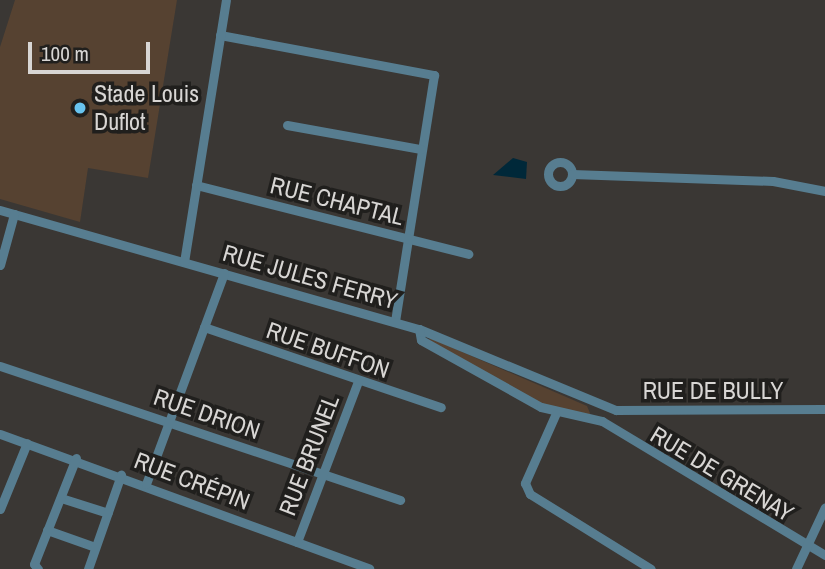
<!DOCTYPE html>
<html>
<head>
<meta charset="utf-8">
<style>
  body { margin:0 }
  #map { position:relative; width:825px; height:569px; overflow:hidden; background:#3a3734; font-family:"Archivo Narrow",sans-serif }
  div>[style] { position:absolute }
  .green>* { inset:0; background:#564231 }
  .water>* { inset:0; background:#002839 }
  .minor>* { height:9px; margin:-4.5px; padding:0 4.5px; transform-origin:4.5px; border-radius:4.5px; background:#577d90 }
  .minor>.ring { margin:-4.5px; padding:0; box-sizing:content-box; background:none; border:9px solid #577d90; border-radius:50% }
  .dots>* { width:19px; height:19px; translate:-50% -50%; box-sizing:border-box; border:4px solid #201f1d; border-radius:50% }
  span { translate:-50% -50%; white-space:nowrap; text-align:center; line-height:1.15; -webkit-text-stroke:7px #201f1d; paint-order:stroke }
  .poi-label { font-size:24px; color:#d8d6d4 }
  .left { translate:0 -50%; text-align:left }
  .street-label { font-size:24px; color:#d8d6d4 }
  .scale { position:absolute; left:28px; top:42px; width:122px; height:32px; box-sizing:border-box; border:4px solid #d8d6d4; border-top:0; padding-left:9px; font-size:21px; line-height:24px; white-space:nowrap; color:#d8d6d4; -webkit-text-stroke:5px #201f1d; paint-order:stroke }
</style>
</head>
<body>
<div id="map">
  <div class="green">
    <i style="clip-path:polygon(15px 0,177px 0,148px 178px,88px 168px,80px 222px,0 199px,0 47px)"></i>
    <i style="clip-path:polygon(430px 338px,587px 406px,592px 418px,542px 406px,428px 342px)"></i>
  </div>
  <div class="water">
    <i style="clip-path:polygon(513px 158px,527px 162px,526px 179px,493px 175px)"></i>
  </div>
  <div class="minor">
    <i style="left:220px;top:35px;width:218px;rotate:10.6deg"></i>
    <i style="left:434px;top:75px;width:249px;rotate:99deg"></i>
    <i style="left:287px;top:125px;width:136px;rotate:10.2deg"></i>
    <i class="ring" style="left:548px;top:162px;width:15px;height:15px"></i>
    <i style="left:572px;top:174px;width:201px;rotate:2deg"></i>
    <i style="left:773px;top:181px;width:53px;rotate:10.9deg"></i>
    <i style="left:196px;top:185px;width:281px;rotate:14.2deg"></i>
    <i style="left:0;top:210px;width:436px;rotate:15.9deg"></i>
    <i style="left:419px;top:329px;width:213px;rotate:22.4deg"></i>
    <i style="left:616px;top:410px;width:209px;rotate:-0.3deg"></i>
    <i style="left:184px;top:262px;width:265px;rotate:-80.9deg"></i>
    <i style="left:0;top:265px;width:53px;rotate:-74.6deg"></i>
    <i style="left:204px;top:327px;width:250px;rotate:18.7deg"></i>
    <i style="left:419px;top:329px;width:11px;rotate:80deg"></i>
    <i style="left:421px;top:340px;width:137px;rotate:29.2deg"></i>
    <i style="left:541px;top:407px;width:63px;rotate:12.9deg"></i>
    <i style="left:0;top:366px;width:422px;rotate:18.5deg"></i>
    <i style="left:556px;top:413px;width:77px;rotate:113.9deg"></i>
    <i style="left:525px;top:483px;width:12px;rotate:66deg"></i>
    <i style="left:530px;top:494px;width:142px;rotate:31.8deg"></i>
    <i style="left:602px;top:421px;width:260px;rotate:31deg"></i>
    <i style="left:0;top:434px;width:393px;rotate:20deg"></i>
    <i style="left:146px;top:484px;width:225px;rotate:-69.7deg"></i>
    <i style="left:61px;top:498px;width:49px;rotate:17.7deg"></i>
    <i style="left:0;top:509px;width:71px;rotate:-67.8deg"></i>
    <i style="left:47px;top:530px;width:51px;rotate:19.5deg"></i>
    <i style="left:297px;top:542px;width:172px;rotate:-69.2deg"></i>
    <i style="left:38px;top:569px;width:6px;rotate:-129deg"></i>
    <i style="left:34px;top:564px;width:114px;rotate:-68.4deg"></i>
    <i style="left:88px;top:569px;width:100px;rotate:-70.7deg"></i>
    <i style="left:796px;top:569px;width:68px;rotate:-64.9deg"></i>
  </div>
  <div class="dots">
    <i style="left:80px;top:108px;background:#68c4f0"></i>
  </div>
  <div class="poi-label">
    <span class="left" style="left:94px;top:108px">Stade Louis<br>Duflot</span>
  </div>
  <div class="street-label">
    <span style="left:337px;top:201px;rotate:14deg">RUE CHAPTAL</span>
    <span style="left:310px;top:277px;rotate:16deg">RUE JULES FERRY</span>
    <span style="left:328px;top:350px;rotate:19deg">RUE BUFFON</span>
    <span style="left:713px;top:391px">RUE DE BULLY</span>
    <span style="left:207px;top:414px;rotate:19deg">RUE DRION</span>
    <span style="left:309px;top:455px;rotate:-69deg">RUE BRUNEL</span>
    <span style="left:722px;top:474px;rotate:31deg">RUE DE GRENAY</span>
    <span style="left:192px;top:481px;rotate:21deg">RUE CRÉPIN</span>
  </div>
  <div class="scale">100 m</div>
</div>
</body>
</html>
